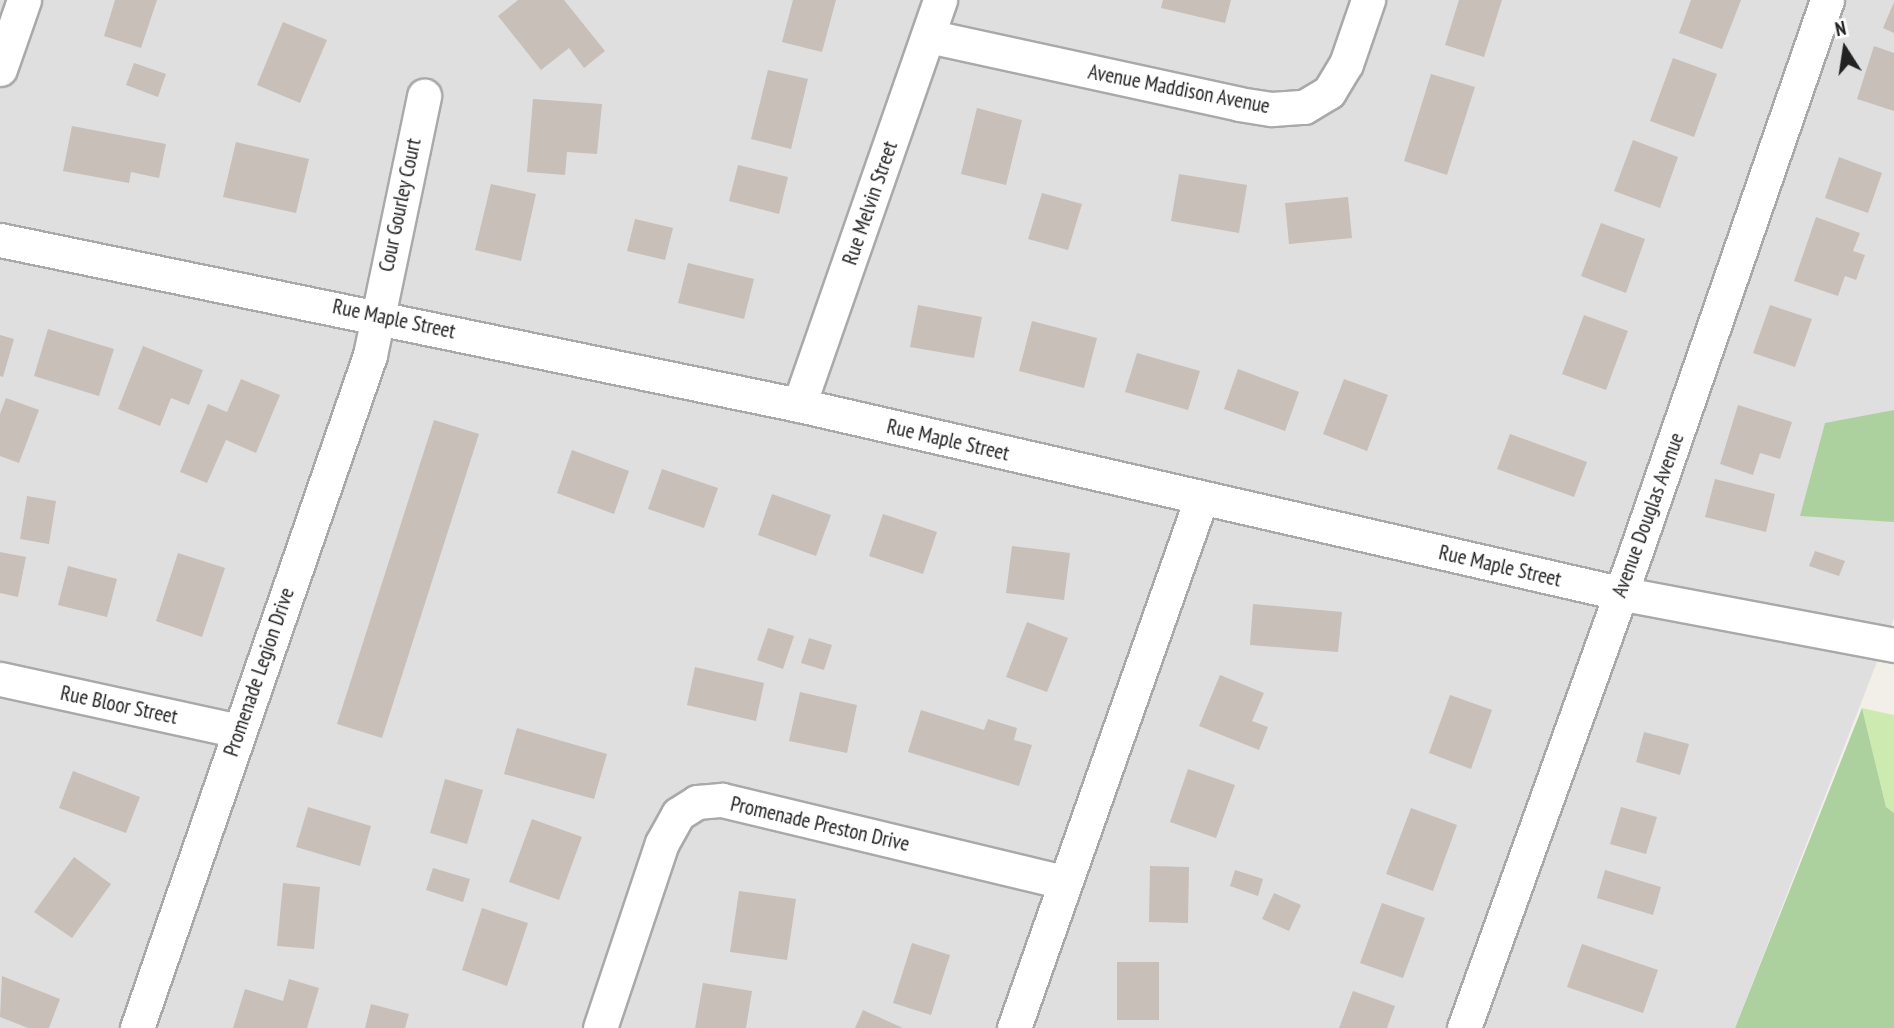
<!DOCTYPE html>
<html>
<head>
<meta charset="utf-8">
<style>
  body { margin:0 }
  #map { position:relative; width:1894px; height:1028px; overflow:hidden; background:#f2efe9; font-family:"PT Sans Narrow",sans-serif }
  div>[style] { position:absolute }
  .residential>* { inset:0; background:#e0dfdf }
  .grass>* { inset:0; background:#cdebb0 }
  .forest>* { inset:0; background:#add19e }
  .building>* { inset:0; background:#c7bfb8 }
  .roads { filter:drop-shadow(2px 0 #a9a9a9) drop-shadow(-2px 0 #a9a9a9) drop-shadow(0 2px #a9a9a9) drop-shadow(0 -2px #a9a9a9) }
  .minor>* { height:33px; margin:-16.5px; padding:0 16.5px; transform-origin:16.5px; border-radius:16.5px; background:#fff }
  span { translate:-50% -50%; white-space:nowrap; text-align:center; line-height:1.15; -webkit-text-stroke:6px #fff; paint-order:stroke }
  .street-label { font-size:21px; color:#222 }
  .north { position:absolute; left:1810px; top:14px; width:70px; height:70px; -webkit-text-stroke:5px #fff; paint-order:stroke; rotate:348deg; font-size:19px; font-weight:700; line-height:28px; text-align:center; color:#222 }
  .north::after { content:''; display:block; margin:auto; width:24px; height:32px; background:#222; clip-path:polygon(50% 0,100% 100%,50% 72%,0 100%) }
</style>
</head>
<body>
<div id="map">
  <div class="residential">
    <i style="clip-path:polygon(0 0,1894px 0,1894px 618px,1735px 1028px,0 1028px)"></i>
  </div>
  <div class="grass">
    <i style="clip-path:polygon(1862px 708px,1894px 715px,1894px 813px,1886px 807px)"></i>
  </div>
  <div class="forest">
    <i style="clip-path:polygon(1894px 410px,1894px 522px,1800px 516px,1825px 423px)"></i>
    <i style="clip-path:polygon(1862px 708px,1886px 807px,1894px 813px,1894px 1028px,1735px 1028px)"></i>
  </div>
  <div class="building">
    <i style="clip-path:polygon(115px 0,157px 0,141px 48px,104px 36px)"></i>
    <i style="clip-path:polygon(518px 0,564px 0,605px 51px,584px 68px,569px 48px,541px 70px,498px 16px)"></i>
    <i style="clip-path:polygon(793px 0,836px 0,822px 52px,782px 42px)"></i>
    <i style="clip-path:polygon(1163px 0,1231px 0,1225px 23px,1161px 8px)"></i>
    <i style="clip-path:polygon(1459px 0,1502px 0,1484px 57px,1445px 45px)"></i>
    <i style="clip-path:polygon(1691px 0,1741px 0,1722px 49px,1679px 33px)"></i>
    <i style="clip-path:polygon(1894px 2px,1894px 33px,1883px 28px)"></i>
    <i style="clip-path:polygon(283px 22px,327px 40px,300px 103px,257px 85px)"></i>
    <i style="clip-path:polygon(1874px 46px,1894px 53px,1894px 111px,1857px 99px)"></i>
    <i style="clip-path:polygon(1673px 58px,1717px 74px,1694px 137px,1650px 121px)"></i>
    <i style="clip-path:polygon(134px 63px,166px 74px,158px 97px,126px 85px)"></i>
    <i style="clip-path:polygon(768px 70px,808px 79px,791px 149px,751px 139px)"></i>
    <i style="clip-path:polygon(1431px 74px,1475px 87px,1447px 175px,1404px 161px)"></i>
    <i style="clip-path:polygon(533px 99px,602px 104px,597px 154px,567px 152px,565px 175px,527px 172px)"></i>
    <i style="clip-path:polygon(977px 108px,1022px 120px,1006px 185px,961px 174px)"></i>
    <i style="clip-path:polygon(72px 126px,166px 144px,159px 178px,131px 172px,129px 183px,63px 171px)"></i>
    <i style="clip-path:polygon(1633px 140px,1678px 157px,1660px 208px,1614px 191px)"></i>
    <i style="clip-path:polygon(236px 142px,309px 159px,296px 213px,223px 197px)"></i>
    <i style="clip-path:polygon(1839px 157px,1882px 173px,1868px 213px,1825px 198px)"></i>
    <i style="clip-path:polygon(738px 165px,788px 177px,779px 214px,729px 201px)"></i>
    <i style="clip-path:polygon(1179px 174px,1247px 185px,1239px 233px,1171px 221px)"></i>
    <i style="clip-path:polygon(491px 184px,536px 194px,521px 261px,475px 250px)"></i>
    <i style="clip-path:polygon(1042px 193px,1082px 204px,1068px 250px,1028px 239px)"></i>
    <i style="clip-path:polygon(1348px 197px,1352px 238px,1289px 244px,1285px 203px)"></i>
    <i style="clip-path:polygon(1816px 217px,1860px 233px,1853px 251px,1865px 255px,1856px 280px,1845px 276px,1838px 296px,1794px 281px)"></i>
    <i style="clip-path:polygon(635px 219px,673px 228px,665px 260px,627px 251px)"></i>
    <i style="clip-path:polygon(1601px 223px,1645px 239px,1626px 293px,1581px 276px)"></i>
    <i style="clip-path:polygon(688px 263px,754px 279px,744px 319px,678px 303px)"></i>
    <i style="clip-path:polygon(918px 305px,982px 317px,974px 358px,910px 347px)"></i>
    <i style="clip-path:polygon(1770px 305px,1812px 319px,1795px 367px,1753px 353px)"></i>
    <i style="clip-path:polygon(1584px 315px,1628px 331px,1606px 390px,1562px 374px)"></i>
    <i style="clip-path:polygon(1032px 321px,1097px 338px,1084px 388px,1019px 371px)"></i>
    <i style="clip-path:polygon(48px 329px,114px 349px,99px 396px,34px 376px)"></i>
    <i style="clip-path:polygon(0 335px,14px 339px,3px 377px,0 376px)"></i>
    <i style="clip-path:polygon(143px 346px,203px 370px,189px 405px,171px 398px,160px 426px,118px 409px)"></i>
    <i style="clip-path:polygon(1137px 353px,1200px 371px,1188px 410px,1125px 392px)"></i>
    <i style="clip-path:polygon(1238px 369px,1299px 392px,1285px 431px,1224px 409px)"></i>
    <i style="clip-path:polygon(241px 379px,280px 395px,256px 453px,226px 440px,207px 483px,180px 472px,208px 404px,227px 412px)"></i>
    <i style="clip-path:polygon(1344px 379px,1388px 395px,1367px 451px,1323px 434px)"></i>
    <i style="clip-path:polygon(6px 398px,39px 410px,19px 463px,0 456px,0 414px)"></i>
    <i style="clip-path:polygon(1738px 405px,1792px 422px,1780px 459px,1760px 453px,1753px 475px,1720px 464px)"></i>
    <i style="clip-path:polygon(434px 420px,479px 434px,382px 738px,337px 724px)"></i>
    <i style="clip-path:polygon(1510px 434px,1587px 462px,1574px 497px,1497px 469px)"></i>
    <i style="clip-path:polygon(572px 450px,629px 471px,614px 514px,557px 493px)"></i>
    <i style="clip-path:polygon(662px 469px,718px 488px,704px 528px,648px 509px)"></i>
    <i style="clip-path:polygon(1715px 479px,1775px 494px,1766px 532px,1705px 517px)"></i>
    <i style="clip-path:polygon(772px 494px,831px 515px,816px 556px,758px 535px)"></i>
    <i style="clip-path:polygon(27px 496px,56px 501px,49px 544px,20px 539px)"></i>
    <i style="clip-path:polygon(883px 514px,937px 532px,923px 574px,869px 556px)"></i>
    <i style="clip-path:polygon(1012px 546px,1070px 553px,1064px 600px,1006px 593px)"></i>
    <i style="clip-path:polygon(1815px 551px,1845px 561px,1839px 576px,1809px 566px)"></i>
    <i style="clip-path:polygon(0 552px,26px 557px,18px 597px,0 593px)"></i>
    <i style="clip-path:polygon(178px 553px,225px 568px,202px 637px,156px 621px)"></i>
    <i style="clip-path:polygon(68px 566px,117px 579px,107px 617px,58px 605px)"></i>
    <i style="clip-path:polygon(1253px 604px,1342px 612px,1338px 652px,1250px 645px)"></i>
    <i style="clip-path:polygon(1027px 622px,1068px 638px,1047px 692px,1006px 677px)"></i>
    <i style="clip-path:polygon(768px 628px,794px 636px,783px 669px,757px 660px)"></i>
    <i style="clip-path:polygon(809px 638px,832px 645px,824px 670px,801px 663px)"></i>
    <i style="clip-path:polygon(695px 667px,764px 683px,756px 721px,687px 705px)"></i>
    <i style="clip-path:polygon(1220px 675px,1264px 693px,1252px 721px,1268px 727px,1259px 750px,1199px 726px)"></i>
    <i style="clip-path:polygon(800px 692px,857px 705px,847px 753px,789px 741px)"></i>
    <i style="clip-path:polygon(1450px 695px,1492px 710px,1471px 769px,1429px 753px)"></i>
    <i style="clip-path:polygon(921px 710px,984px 730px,988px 719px,1017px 728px,1014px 740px,1032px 745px,1019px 786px,908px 752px)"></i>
    <i style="clip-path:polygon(517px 728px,607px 754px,594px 799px,504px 774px)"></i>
    <i style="clip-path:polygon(1644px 732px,1689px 744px,1680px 775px,1636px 762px)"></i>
    <i style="clip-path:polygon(1188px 769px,1235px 785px,1216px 838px,1170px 822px)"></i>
    <i style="clip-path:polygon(73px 771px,140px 797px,126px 833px,59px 808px)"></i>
    <i style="clip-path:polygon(445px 779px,483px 790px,467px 844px,430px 833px)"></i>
    <i style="clip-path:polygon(308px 807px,371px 826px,360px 866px,296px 847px)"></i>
    <i style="clip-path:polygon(1621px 807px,1657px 817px,1646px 854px,1610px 844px)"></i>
    <i style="clip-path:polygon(1411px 808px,1457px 825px,1433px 891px,1386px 874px)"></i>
    <i style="clip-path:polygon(532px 819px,582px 837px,559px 900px,509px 882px)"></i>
    <i style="clip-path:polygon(74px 857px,111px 884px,72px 938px,34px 912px)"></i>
    <i style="clip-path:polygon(1150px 866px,1189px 867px,1188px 923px,1149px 922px)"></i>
    <i style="clip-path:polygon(433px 868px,470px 879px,463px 902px,426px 890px)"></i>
    <i style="clip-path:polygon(1235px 870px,1263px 879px,1258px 896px,1230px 886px)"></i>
    <i style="clip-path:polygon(1605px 870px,1661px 887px,1653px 915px,1597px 898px)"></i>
    <i style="clip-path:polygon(283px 883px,320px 887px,314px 949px,277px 946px)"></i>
    <i style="clip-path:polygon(739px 891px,796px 899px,787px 960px,730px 952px)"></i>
    <i style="clip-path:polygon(1274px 893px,1301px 905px,1289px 931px,1262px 919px)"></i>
    <i style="clip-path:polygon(1382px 903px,1425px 918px,1403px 978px,1360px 963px)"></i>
    <i style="clip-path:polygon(482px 908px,528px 923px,507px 986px,462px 970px)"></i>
    <i style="clip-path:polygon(912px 943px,950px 955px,931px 1015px,893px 1003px)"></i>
    <i style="clip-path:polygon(1582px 944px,1658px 970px,1643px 1013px,1567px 987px)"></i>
    <i style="clip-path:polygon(1117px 962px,1159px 962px,1159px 1020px,1117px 1020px)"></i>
    <i style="clip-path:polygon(2px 976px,60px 999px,49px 1028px,28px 1028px,0 1017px)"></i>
    <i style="clip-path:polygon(289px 979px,319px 988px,307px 1028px,233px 1028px,245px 989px,283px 1001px)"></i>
    <i style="clip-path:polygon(703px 983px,752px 991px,746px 1028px,695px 1028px)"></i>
    <i style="clip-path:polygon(1353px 991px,1395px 1006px,1387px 1028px,1339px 1028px)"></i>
    <i style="clip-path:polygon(371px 1004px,409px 1014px,405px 1028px,365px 1028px)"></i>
    <i style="clip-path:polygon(863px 1010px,903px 1028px,855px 1028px)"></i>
  </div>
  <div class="roads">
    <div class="minor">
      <i style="left:928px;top:36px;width:318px;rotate:12.3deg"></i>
      <i style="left:1239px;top:104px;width:33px;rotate:9deg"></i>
      <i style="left:1272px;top:109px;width:32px;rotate:-4deg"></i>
      <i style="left:1304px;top:107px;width:29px;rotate:-31deg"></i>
      <i style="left:1329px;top:92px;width:33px;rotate:-59deg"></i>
      <i style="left:1346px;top:64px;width:68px;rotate:-71deg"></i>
      <i style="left:0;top:69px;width:73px;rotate:-70.8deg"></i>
      <i style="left:0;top:240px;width:816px;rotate:11.67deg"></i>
      <i style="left:799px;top:405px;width:841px;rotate:12.91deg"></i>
      <i style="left:1619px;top:593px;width:280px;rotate:10.7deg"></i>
      <i style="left:799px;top:405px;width:429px;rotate:-70.8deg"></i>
      <i style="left:0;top:679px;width:244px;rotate:12.3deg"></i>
      <i style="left:137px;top:1028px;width:712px;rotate:-70.9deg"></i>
      <i style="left:370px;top:355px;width:265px;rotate:-78.2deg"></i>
      <i style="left:600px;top:1028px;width:195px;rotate:-71.5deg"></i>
      <i style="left:662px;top:843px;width:33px;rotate:-61deg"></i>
      <i style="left:678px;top:814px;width:22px;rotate:-32deg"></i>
      <i style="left:697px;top:802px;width:25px;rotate:-5deg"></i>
      <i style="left:722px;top:800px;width:352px;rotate:13.5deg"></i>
      <i style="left:1014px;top:1028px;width:561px;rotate:-70.53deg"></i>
      <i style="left:1464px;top:1028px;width:507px;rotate:-70.17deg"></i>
      <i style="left:1636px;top:551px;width:583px;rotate:-70.88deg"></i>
    </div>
  </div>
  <div class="street-label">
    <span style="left:1179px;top:89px;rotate:11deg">Avenue Maddison Avenue</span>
    <span style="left:870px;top:203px;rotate:-71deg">Rue Melvin Street</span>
    <span style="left:400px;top:205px;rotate:-78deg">Cour Gourley Court</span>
    <span style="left:394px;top:319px;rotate:12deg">Rue Maple Street</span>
    <span style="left:948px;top:440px;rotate:13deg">Rue Maple Street</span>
    <span style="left:1648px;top:515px;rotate:-70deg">Avenue Douglas Avenue</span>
    <span style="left:1500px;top:566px;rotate:13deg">Rue Maple Street</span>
    <span style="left:259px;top:672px;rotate:-71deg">Promenade Legion Drive</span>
    <span style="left:119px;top:705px;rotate:12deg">Rue Bloor Street</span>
    <span style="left:820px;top:824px;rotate:13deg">Promenade Preston Drive</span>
  </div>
  <div class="north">N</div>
</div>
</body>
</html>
